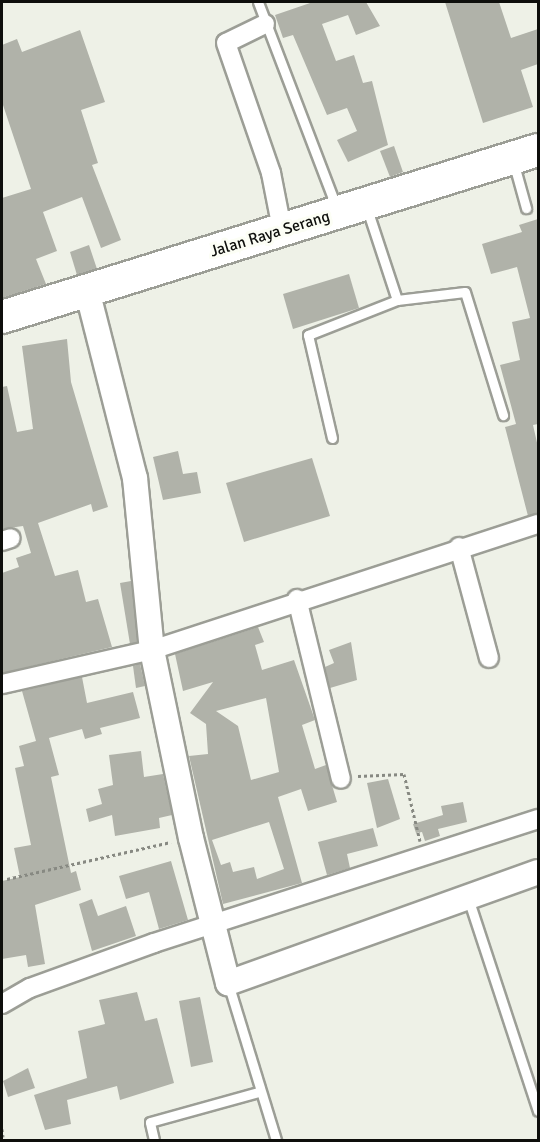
<!DOCTYPE html>
<html>
<head>
<meta charset="utf-8">
<style>
  body { margin:0 }
  #map { position:relative; width:540px; height:1142px; overflow:hidden; background:#eef1e7; font-family:Signika,sans-serif }
  div>[style] { position:absolute }
  .building>* { inset:0; background:#b0b2a9 }
  .path>* { height:3px; margin-top:-1.5px; transform-origin:0; background:repeating-linear-gradient(90deg,#878982 0 3px,transparent 0 6px) }
  .roads { filter:drop-shadow(2px 0 #9c9e96) drop-shadow(-2px 0 #9c9e96) drop-shadow(0 2px #9c9e96) drop-shadow(0 -2px #9c9e96) }
  .lane>* { height:9px; margin:-4.5px; padding:0 4.5px; transform-origin:4.5px; border-radius:4.5px; background:#fff }
  .street>* { height:18px; margin:-9px; padding:0 9px; transform-origin:9px; border-radius:9px; background:#fff }
  .secondary>* { height:24px; margin:-12px; padding:0 12px; transform-origin:12px; border-radius:12px; background:#fff }
  .highway>* { height:32px; margin:-16px; padding:0 16px; transform-origin:16px; border-radius:16px; background:#fff }
  span { translate:-50% -50%; white-space:nowrap; text-align:center; line-height:1.15; -webkit-text-stroke:6px #fcfef5; paint-order:stroke }
  .street-label { font-size:16px; color:#0e0f0c }
  .frame { position:absolute; inset:0; border:3px solid #0e0f0c; pointer-events:none }
</style>
</head>
<body>
<div id="map">
  <div class="building">
    <i style="clip-path:polygon(313px 2px,366px 2px,380px 26px,356px 35px,348px 15px,322px 24px,336px 61px,354px 55px,363px 83px,372px 81px,388px 145px,348px 162px,337px 140px,357px 131px,347px 108px,327px 115px,293px 35px,283px 38px,275px 15px)"></i>
    <i style="clip-path:polygon(445px 2px,499px 2px,511px 38px,538px 29px,538px 64px,521px 70px,533px 107px,483px 123px)"></i>
    <i style="clip-path:polygon(80px 30px,105px 102px,81px 110px,98px 163px,92px 165px,121px 240px,101px 248px,82px 197px,43px 212px,57px 251px,36px 259px,46px 284px,2px 298px,2px 198px,31px 189px,2px 102px,2px 45px,17px 39px,22px 52px)"></i>
    <i style="clip-path:polygon(394px 146px,403px 172px,390px 177px,380px 151px)"></i>
    <i style="clip-path:polygon(538px 219px,538px 424px,533px 425px,538px 447px,538px 513px,528px 516px,505px 427px,516px 424px,500px 365px,520px 360px,512px 322px,530px 318px,517px 267px,491px 274px,482px 244px,522px 232px,519px 225px)"></i>
    <i style="clip-path:polygon(89px 245px,97px 269px,77px 275px,70px 252px)"></i>
    <i style="clip-path:polygon(349px 274px,359px 308px,293px 329px,283px 294px)"></i>
    <i style="clip-path:polygon(67px 339px,71px 382px,108px 507px,93px 512px,91px 504px,38px 523px,55px 576px,78px 570px,86px 602px,98px 599px,112px 647px,2px 673px,2px 573px,19px 567px,16px 558px,31px 553px,23px 526px,2px 529px,2px 387px,7px 386px,17px 432px,33px 429px,22px 346px)"></i>
    <i style="clip-path:polygon(178px 451px,183px 474px,197px 472px,201px 493px,163px 500px,153px 457px)"></i>
    <i style="clip-path:polygon(312px 458px,330px 516px,244px 542px,226px 483px)"></i>
    <i style="clip-path:polygon(131px 581px,137px 642px,130px 644px,120px 583px)"></i>
    <i style="clip-path:polygon(evenodd,258px 627px,264px 642px,255px 645px,262px 670px,294px 660px,315px 720px,302px 725px,315px 769px,326px 765px,337px 802px,308px 811px,301px 789px,278px 797px,302px 883px,223px 904px,189px 756px,208px 754px,206px 724px,190px 713px,213px 682px,183px 691px,175px 654px,258px 627px,266px 698px,279px 772px,251px 780px,238px 726px,216px 711px,266px 698px,258px 627px,269px 822px,284px 869px,257px 879px,254px 867px,233px 872px,230px 862px,221px 865px,212px 840px,269px 822px)"></i>
    <i style="clip-path:polygon(351px 642px,357px 680px,330px 688px,325px 667px,334px 663px,329px 650px)"></i>
    <i style="clip-path:polygon(140px 664px,145px 686px,136px 688px,133px 666px)"></i>
    <i style="clip-path:polygon(82px 677px,87px 703px,133px 692px,140px 718px,100px 728px,102px 734px,85px 739px,82px 729px,49px 738px,59px 775px,51px 777px,71px 873px,76px 871px,81px 890px,35px 905px,45px 964px,28px 967px,26px 955px,2px 959px,2px 881px,20px 877px,14px 848px,31px 845px,15px 768px,24px 766px,19px 746px,36px 741px,22px 691px)"></i>
    <i style="clip-path:polygon(141px 751px,144px 777px,163px 774px,172px 815px,159px 818px,160px 828px,115px 836px,112px 815px,89px 822px,86px 809px,102px 804px,98px 789px,113px 785px,109px 755px)"></i>
    <i style="clip-path:polygon(388px 779px,400px 819px,377px 828px,367px 783px)"></i>
    <i style="clip-path:polygon(463px 802px,467px 822px,438px 829px,440px 836px,425px 841px,422px 832px,416px 833px,413px 824px,443px 815px,441px 806px)"></i>
    <i style="clip-path:polygon(373px 828px,378px 846px,347px 854px,350px 868px,327px 875px,318px 842px)"></i>
    <i style="clip-path:polygon(171px 861px,188px 920px,159px 929px,149px 892px,126px 899px,119px 876px)"></i>
    <i style="clip-path:polygon(92px 899px,98px 916px,126px 906px,136px 936px,92px 951px,79px 904px)"></i>
    <i style="clip-path:polygon(137px 992px,145px 1021px,157px 1018px,174px 1083px,120px 1100px,117px 1086px,67px 1100px,71px 1124px,45px 1130px,34px 1095px,87px 1078px,78px 1031px,105px 1024px,99px 1000px)"></i>
    <i style="clip-path:polygon(200px 997px,213px 1062px,191px 1067px,179px 1001px)"></i>
    <i style="clip-path:polygon(28px 1068px,35px 1088px,8px 1097px,3px 1081px)"></i>
  </div>
  <div class="path">
    <i style="left:358px;top:776px;width:46px;rotate:-2.5deg"></i>
    <i style="left:404px;top:774px;width:69px;rotate:76.6deg"></i>
    <i style="left:7px;top:879px;width:168px;rotate:-12.7deg"></i>
    <i style="left:2px;top:1129px;width:8px;rotate:83deg"></i>
  </div>
  <div class="roads">
    <div class="lane">
      <i style="left:258px;top:2px;width:218px;rotate:69.1deg"></i>
      <i style="left:513px;top:161px;width:49px;rotate:74.5deg"></i>
      <i style="left:397px;top:300px;width:68px;rotate:-6.7deg"></i>
      <i style="left:465px;top:292px;width:129px;rotate:72.8deg"></i>
      <i style="left:332px;top:438px;width:106px;rotate:-103.1deg"></i>
      <i style="left:308px;top:335px;width:96px;rotate:-21.5deg"></i>
      <i style="left:397px;top:300px;width:96px;rotate:-108.2deg"></i>
      <i style="left:468px;top:898px;width:224px;rotate:71.8deg"></i>
      <i style="left:228px;top:983px;width:164px;rotate:73deg"></i>
      <i style="left:154px;top:1140px;width:18px;rotate:-103deg"></i>
      <i style="left:150px;top:1122px;width:112px;rotate:-15.5deg"></i>
    </div>
    <div class="street">
      <i style="left:265px;top:24px;width:43px;rotate:154deg"></i>
      <i style="left:226px;top:43px;width:138px;rotate:70.9deg"></i>
      <i style="left:271px;top:173px;width:57px;rotate:78.9deg"></i>
      <i style="left:2px;top:541px;width:9px;rotate:-18deg"></i>
      <i style="left:459px;top:547px;width:115px;rotate:74.9deg"></i>
      <i style="left:297px;top:599px;width:185px;rotate:76.3deg"></i>
      <i style="left:2px;top:684px;width:154px;rotate:-12.8deg"></i>
      <i style="left:152px;top:650px;width:406px;rotate:-18.1deg"></i>
      <i style="left:2px;top:1004px;width:32px;rotate:-30deg"></i>
      <i style="left:30px;top:988px;width:132px;rotate:-19.9deg"></i>
      <i style="left:154px;top:943px;width:404px;rotate:-17.9deg"></i>
    </div>
    <div class="secondary">
      <i style="left:87px;top:290px;width:194px;rotate:75.7deg"></i>
      <i style="left:135px;top:478px;width:173px;rotate:84.4deg"></i>
      <i style="left:152px;top:650px;width:192px;rotate:78.3deg"></i>
      <i style="left:191px;top:838px;width:150px;rotate:75.7deg"></i>
      <i style="left:228px;top:983px;width:329px;rotate:-19.7deg"></i>
    </div>
    <div class="highway">
      <i style="left:2px;top:317px;width:561px;rotate:-17.31deg"></i>
    </div>
  </div>
  <div class="street-label">
    <span style="left:270px;top:234px;rotate:-17deg">Jalan Raya Serang</span>
  </div>
  <div class="frame"></div>
</div>
</body>
</html>
